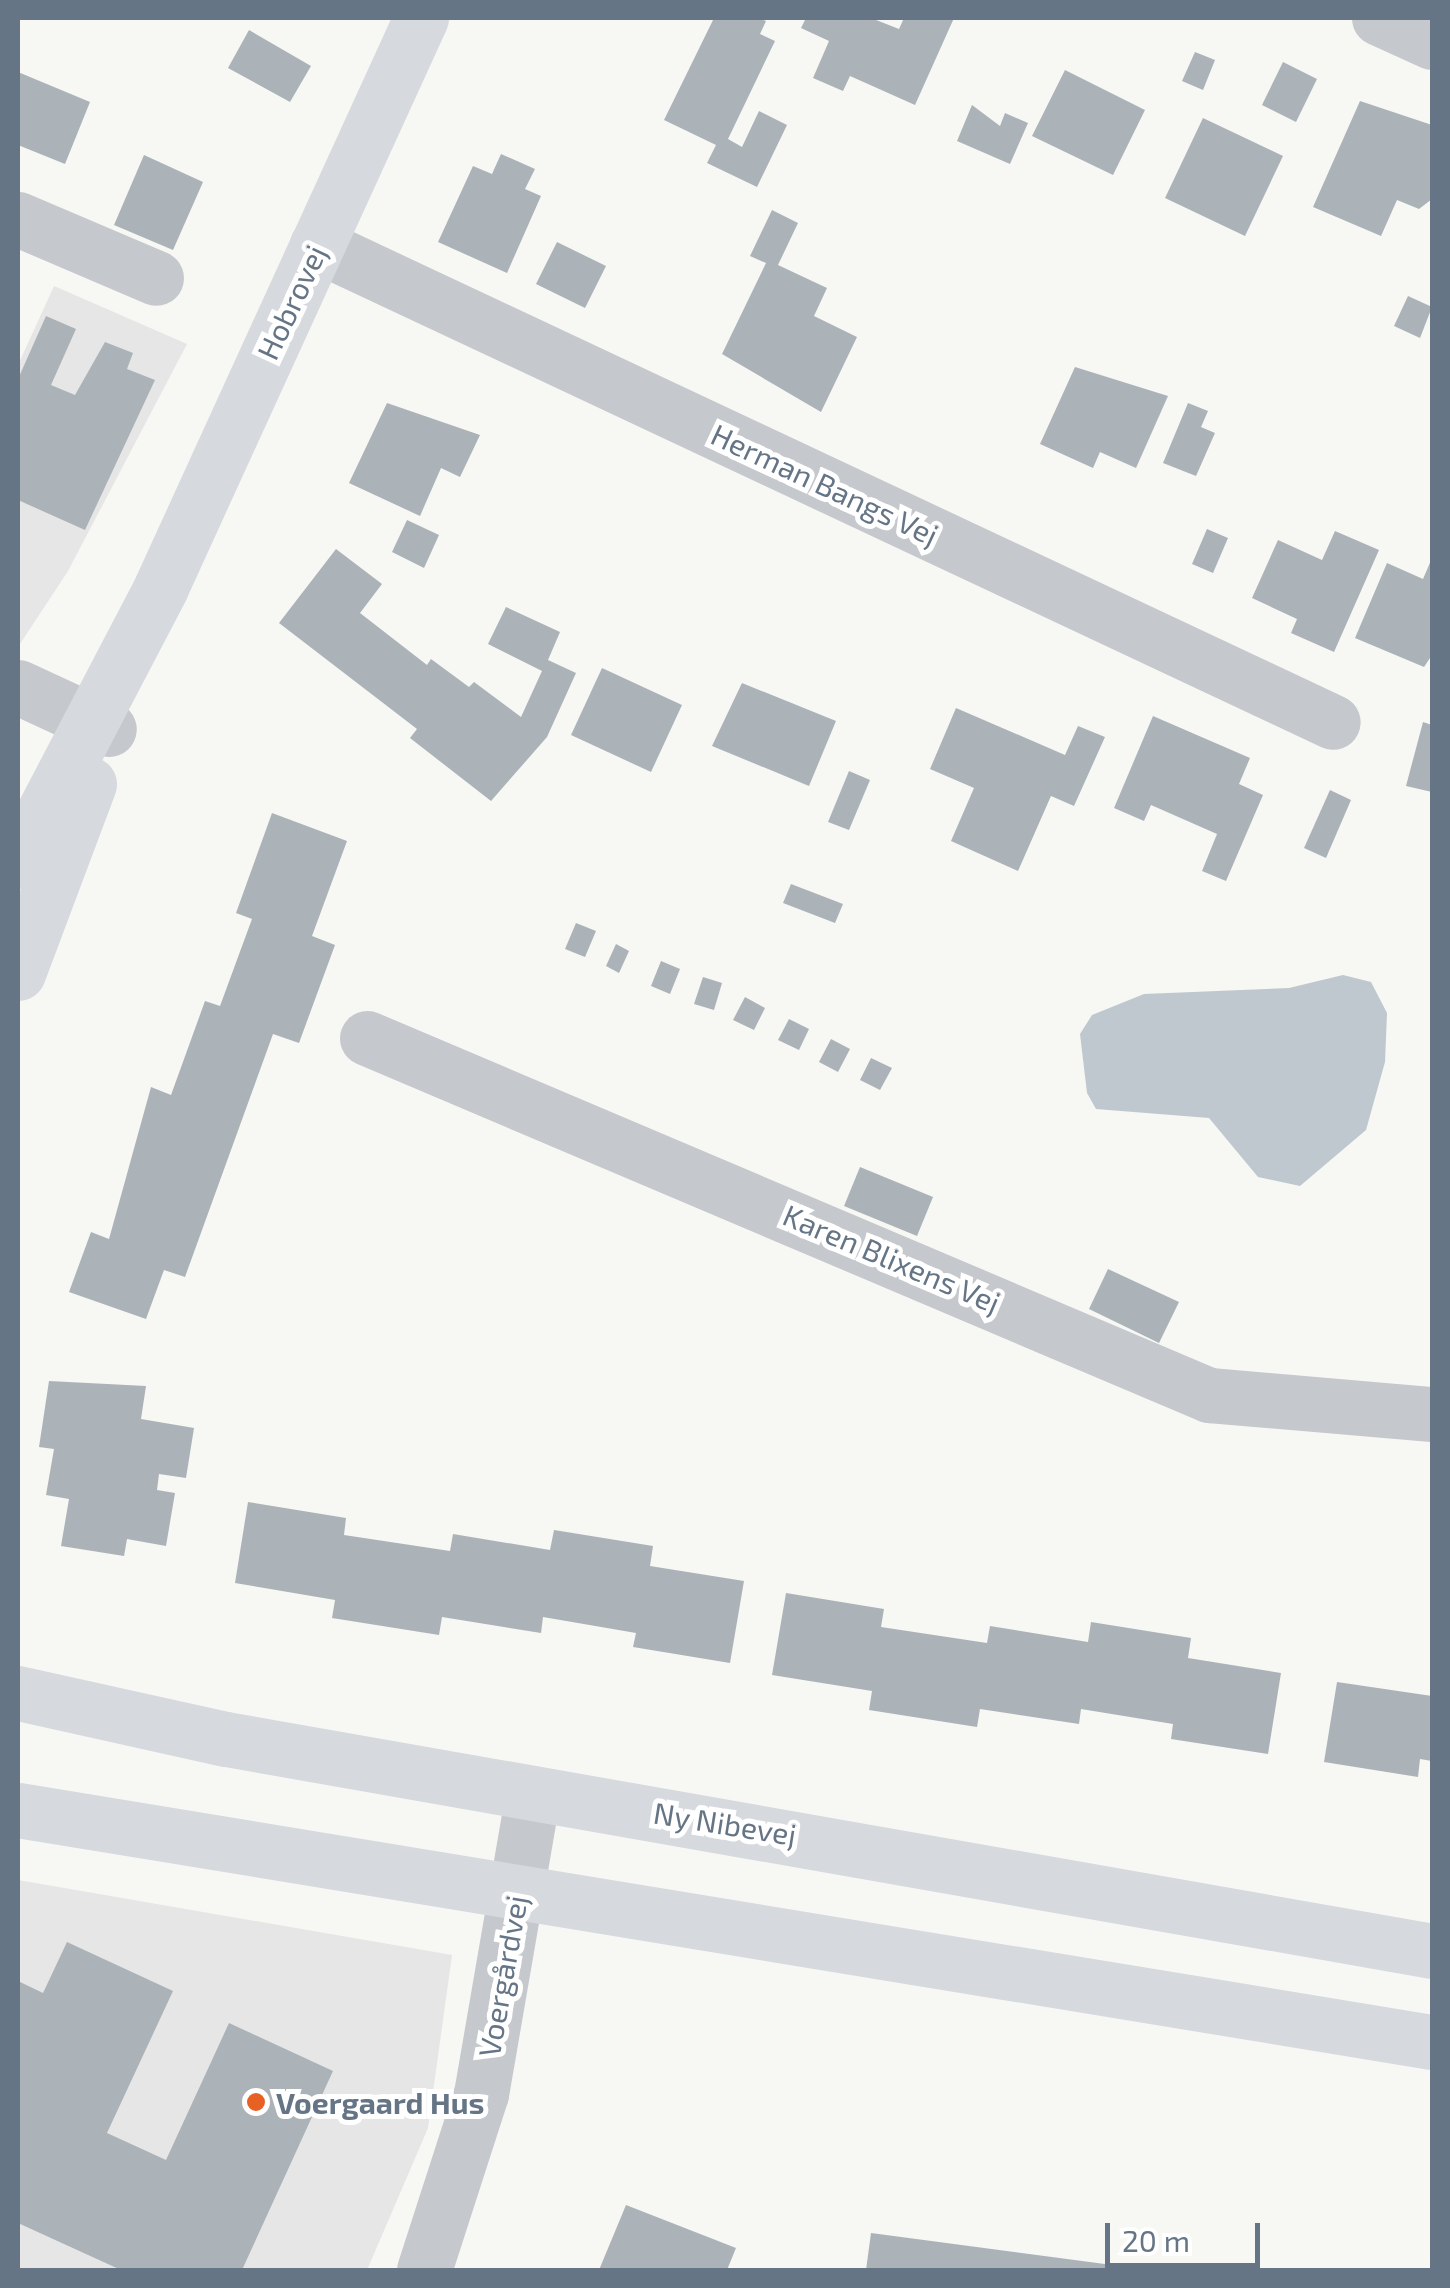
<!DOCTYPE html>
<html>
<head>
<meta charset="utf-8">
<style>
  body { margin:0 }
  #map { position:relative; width:1450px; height:2288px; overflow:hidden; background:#f7f7f4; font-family:"Exo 2",sans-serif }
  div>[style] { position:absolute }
  .built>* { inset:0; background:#e5e6e5 }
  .water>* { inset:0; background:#bfc8ce }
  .building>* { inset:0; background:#abb3b9 }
  .minor>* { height:55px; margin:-27.5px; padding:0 27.5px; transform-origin:27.5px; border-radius:27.5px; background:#c5c8cc }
  .major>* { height:55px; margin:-27.5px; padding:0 27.5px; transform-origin:27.5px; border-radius:27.5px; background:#d6dadf }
  .dots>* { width:28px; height:28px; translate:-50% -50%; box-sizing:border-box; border:5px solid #fff; border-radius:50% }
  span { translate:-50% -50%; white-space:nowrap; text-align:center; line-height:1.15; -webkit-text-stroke:10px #fff; paint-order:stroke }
  .street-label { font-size:30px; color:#657586 }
  .poi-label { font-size:30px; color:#657586; font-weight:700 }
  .left { translate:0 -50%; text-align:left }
  .frame { position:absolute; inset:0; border:20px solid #657586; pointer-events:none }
  .scale { position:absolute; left:1105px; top:2223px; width:155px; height:45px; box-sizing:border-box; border:5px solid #657586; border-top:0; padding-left:12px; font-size:30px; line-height:35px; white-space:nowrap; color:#657586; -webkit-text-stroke:8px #fff; paint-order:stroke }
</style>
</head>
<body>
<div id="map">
  <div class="built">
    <i style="clip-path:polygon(54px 286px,187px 344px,68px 571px,18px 647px,18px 365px)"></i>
    <i style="clip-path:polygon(18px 1880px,452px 1955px,428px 2128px,367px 2270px,18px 2270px)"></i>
  </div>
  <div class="water">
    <i style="clip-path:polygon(1343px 975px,1371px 982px,1387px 1013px,1385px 1062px,1366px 1130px,1300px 1186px,1258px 1177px,1209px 1118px,1096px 1109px,1087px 1093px,1080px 1034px,1092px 1015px,1144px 994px,1289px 988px)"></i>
  </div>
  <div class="building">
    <i style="clip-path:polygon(714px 18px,758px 18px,766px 21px,760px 34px,775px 41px,728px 139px,742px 147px,759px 111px,787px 125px,757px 187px,707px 163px,716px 145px,664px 120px)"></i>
    <i style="clip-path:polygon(806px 18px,871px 18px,899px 29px,904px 18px,954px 18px,915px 105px,850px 76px,843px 91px,813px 78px,829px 41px,801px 28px)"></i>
    <i style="clip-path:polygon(249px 30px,311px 66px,290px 102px,228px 68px)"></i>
    <i style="clip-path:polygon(1195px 52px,1215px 60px,1203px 90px,1182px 81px)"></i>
    <i style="clip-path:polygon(1283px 62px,1317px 79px,1296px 122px,1262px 105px)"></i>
    <i style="clip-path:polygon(1065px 70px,1145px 110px,1113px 175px,1032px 136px)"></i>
    <i style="clip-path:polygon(18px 72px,90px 102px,65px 164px,18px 145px)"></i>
    <i style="clip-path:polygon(1360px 101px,1432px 125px,1432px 199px,1419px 209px,1397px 200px,1381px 236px,1313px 207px)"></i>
    <i style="clip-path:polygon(972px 105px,1000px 126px,1005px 113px,1028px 123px,1010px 164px,957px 141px)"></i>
    <i style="clip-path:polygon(1203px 118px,1283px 156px,1245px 236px,1165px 198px)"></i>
    <i style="clip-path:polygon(501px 154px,535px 169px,525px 189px,541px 196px,507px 273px,438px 242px,473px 166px,492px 174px)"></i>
    <i style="clip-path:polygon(144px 155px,203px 182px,173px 250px,114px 225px)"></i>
    <i style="clip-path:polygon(772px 210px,798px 223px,778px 265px,827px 288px,814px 316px,857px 337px,821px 412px,722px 354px,766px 263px,750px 256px)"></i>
    <i style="clip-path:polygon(557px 242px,606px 266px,585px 308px,536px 284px)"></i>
    <i style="clip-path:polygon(1408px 296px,1432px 307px,1420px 338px,1394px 326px)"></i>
    <i style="clip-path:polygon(46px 316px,76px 329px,51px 385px,75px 395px,105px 342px,133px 353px,127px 369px,155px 380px,85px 530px,18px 500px,18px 379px)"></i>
    <i style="clip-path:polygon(1075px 367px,1168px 396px,1136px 468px,1100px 452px,1093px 468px,1040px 444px)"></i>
    <i style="clip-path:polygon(387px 403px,480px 435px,460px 477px,441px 468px,420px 516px,349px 483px)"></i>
    <i style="clip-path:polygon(1188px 403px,1208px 411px,1201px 427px,1215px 433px,1196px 476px,1163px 463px)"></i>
    <i style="clip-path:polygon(407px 520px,439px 535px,424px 568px,392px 552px)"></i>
    <i style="clip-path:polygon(1207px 529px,1228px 538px,1213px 573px,1192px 564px)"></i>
    <i style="clip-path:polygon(1335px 531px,1379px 550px,1334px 652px,1291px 633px,1297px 619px,1252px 598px,1278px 540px,1322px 560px)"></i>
    <i style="clip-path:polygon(336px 549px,382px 584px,360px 613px,427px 665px,431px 659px,469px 687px,474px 682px,521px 717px,542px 671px,488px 644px,506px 607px,560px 632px,548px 660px,576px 673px,547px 737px,491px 801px,410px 738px,417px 729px,279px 623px)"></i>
    <i style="clip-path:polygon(1432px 558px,1432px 655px,1424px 667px,1355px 638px,1387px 563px,1423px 579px)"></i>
    <i style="clip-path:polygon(602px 668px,682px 705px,651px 772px,571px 735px)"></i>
    <i style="clip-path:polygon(742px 683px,836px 721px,809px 786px,712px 746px)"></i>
    <i style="clip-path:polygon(956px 708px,1065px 755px,1078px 726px,1105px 737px,1074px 806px,1051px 796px,1018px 871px,951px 841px,974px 788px,930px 769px)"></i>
    <i style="clip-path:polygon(1153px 716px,1250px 758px,1239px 784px,1263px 795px,1226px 881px,1202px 871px,1217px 834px,1151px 805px,1144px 821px,1114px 808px)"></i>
    <i style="clip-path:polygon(1423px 722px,1432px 725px,1432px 792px,1406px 786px)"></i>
    <i style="clip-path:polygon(849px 771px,870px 780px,849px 830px,828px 822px)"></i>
    <i style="clip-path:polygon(1330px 790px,1351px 800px,1326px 858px,1304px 848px)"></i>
    <i style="clip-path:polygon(272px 813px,347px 841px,312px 936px,335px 945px,299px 1043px,273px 1034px,185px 1277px,164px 1270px,146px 1319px,69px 1292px,91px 1232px,109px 1239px,151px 1087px,171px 1095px,205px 1001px,220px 1006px,252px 919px,236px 913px)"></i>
    <i style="clip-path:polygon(791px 884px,843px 904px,835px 923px,783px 903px)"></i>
    <i style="clip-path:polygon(576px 923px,596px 931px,585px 957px,565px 949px)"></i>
    <i style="clip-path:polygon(616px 944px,629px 951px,619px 973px,606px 966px)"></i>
    <i style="clip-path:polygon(661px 961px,680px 969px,670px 994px,651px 986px)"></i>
    <i style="clip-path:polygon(703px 977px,722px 983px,714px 1010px,694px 1004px)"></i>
    <i style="clip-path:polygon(745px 997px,765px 1008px,754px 1030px,733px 1020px)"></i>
    <i style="clip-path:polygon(789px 1019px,809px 1029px,799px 1050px,778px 1040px)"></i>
    <i style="clip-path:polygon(831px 1039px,850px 1049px,838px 1072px,819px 1062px)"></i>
    <i style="clip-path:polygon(871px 1058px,892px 1068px,880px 1090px,860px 1080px)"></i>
    <i style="clip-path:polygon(860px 1167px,933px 1197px,917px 1236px,844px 1206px)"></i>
    <i style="clip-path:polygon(1108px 1269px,1179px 1302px,1159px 1343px,1089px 1309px)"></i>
    <i style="clip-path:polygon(49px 1381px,146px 1386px,141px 1419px,194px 1428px,186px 1478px,159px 1474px,157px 1490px,175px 1493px,166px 1546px,127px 1539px,124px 1556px,61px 1546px,69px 1499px,46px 1495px,54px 1449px,39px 1447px)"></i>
    <i style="clip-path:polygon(248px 1502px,346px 1518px,344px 1535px,450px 1551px,453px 1534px,550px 1550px,554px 1530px,653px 1546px,650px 1566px,744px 1581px,730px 1663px,633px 1647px,636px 1633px,543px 1617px,541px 1633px,442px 1617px,439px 1635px,332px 1618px,335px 1600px,235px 1583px)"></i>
    <i style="clip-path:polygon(786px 1593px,884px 1609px,881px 1627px,987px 1643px,990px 1626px,1088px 1642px,1091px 1622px,1191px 1638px,1188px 1658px,1281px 1673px,1268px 1754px,1171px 1739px,1173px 1724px,1081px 1709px,1079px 1724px,980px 1709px,977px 1727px,869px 1710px,872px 1691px,772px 1675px)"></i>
    <i style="clip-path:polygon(1337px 1682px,1432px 1696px,1432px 1761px,1420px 1759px,1418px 1777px,1324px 1762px)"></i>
    <i style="clip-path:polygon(67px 1942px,173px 1991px,107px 2133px,166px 2160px,229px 2023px,333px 2071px,242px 2270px,121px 2270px,18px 2223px,18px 1981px,43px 1993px)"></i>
    <i style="clip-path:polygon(626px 2205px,736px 2248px,727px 2270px,599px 2270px)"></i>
    <i style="clip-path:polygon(871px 2233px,1135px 2268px,1134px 2270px,866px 2270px)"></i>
  </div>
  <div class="minor">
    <i style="left:1379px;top:18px;width:58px;rotate:24.4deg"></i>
    <i style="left:18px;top:219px;width:150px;rotate:23.1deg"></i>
    <i style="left:317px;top:245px;width:1122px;rotate:25.15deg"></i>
    <i style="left:18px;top:687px;width:100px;rotate:24.8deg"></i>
    <i style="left:367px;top:1038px;width:915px;rotate:22.98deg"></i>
    <i style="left:1209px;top:1395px;width:224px;rotate:4.9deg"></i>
    <i style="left:424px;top:2270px;width:185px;rotate:-72.1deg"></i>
    <i style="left:481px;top:2094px;width:305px;rotate:-80.2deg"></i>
  </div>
  <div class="major">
    <i style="left:18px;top:861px;width:309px;rotate:-62.4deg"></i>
    <i style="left:161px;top:587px;width:626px;rotate:-65.44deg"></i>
    <i style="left:18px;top:973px;width:202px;rotate:-69.4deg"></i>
    <i style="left:18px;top:1693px;width:213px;rotate:12.5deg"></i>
    <i style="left:226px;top:1739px;width:1224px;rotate:9.97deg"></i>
    <i style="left:18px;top:1810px;width:1433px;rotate:9.32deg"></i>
  </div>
  <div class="dots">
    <i style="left:256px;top:2102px;background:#e76024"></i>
  </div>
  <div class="street-label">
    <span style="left:291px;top:302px;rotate:-65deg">Hobrovej</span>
    <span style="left:825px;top:484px;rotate:25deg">Herman Bangs Vej</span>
    <span style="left:892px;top:1258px;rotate:23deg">Karen Blixens Vej</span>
    <span style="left:725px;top:1823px;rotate:9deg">Ny Nibevej</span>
    <span style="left:502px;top:1976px;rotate:-80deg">Voergårdvej</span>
  </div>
  <div class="poi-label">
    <span class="left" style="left:276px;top:2102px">Voergaard Hus</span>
  </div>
  <div class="frame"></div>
  <div class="scale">20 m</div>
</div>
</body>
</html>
